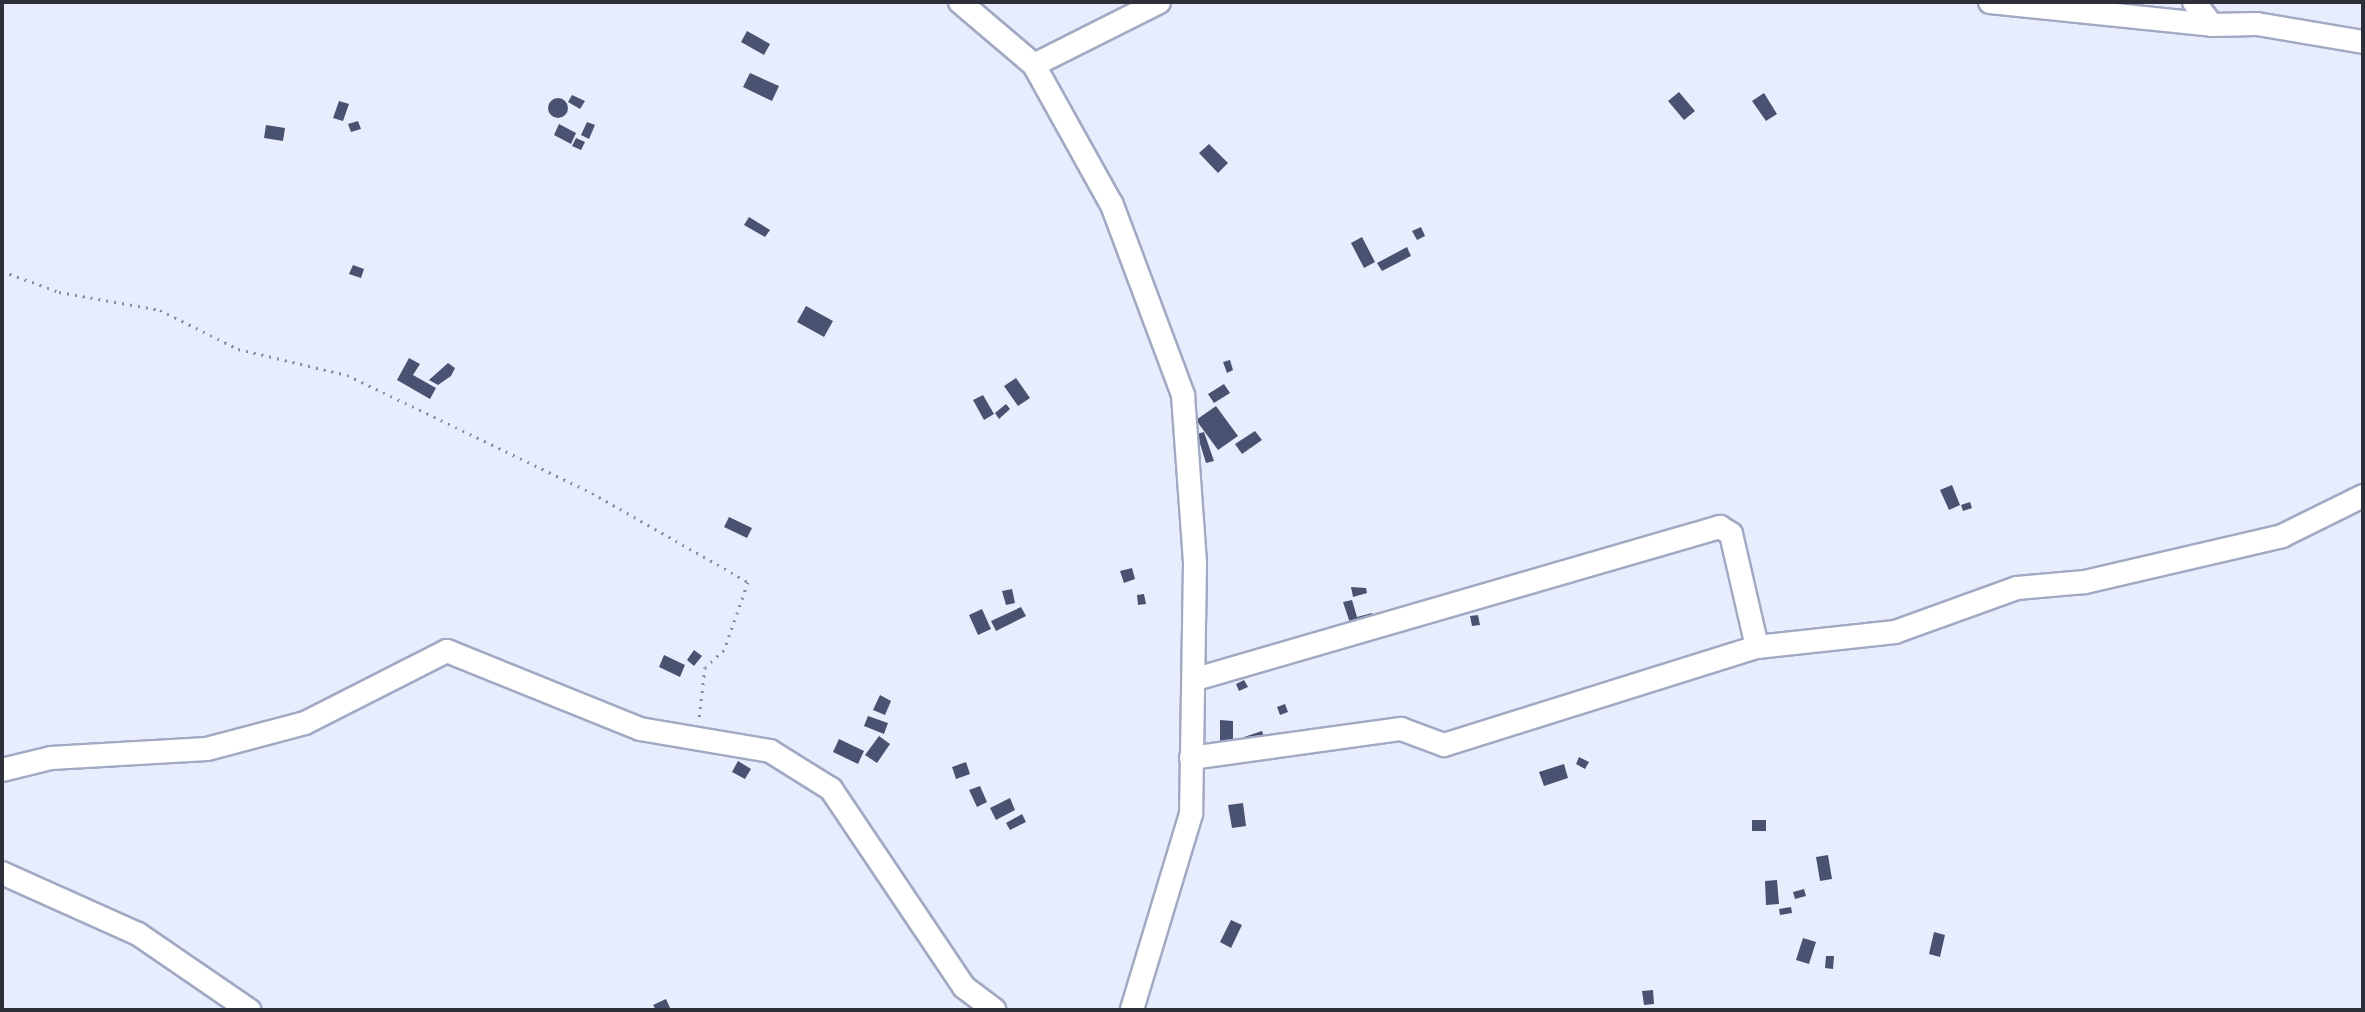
<!DOCTYPE html>
<html>
<head>
<meta charset="utf-8">
<style>
  body { margin:0 }
  #map { position:relative; width:2365px; height:1012px; overflow:hidden; background:#e8edfe; font-family:"Fira Sans Condensed",sans-serif }
  div>[style] { position:absolute }
  .building>* { inset:0; background:#4a5271 }
  .round { border-radius:50% }
  .path>* { height:3px; margin-top:-1.5px; transform-origin:0; background:repeating-linear-gradient(90deg,#8a8e9c 0 2px,transparent 0 8px) }
  .roads { filter:drop-shadow(2px 0 #a1a9c3) drop-shadow(-2px 0 #a1a9c3) drop-shadow(0 2px #a1a9c3) drop-shadow(0 -2px #a1a9c3) }
  .minor>* { height:22px; margin:-11px; padding:0 11px; transform-origin:11px; border-radius:11px; background:#fff }
  span { translate:-50% -50%; white-space:nowrap; text-align:center; line-height:1.15; -webkit-text-stroke:8px #fff; paint-order:stroke }
  .frame { position:absolute; inset:0; border:4px solid #2d303b; pointer-events:none }
</style>
</head>
<body>
<div id="map">
  <div class="building">
    <i style="clip-path:polygon(747px 31px,770px 44px,764px 55px,741px 42px)"></i>
    <i style="clip-path:polygon(750px 73px,779px 86px,772px 101px,743px 87px)"></i>
    <i style="clip-path:polygon(1679px 92px,1695px 111px,1684px 120px,1668px 101px)"></i>
    <i style="clip-path:polygon(1764px 93px,1777px 114px,1766px 121px,1752px 101px)"></i>
    <i style="clip-path:polygon(572px 95px,585px 101px,580px 109px,568px 102px)"></i>
    <i class="round" style="left:548px;top:98px;width:20px;height:20px"></i>
    <i style="clip-path:polygon(339px 101px,349px 104px,343px 121px,333px 118px)"></i>
    <i style="clip-path:polygon(358px 121px,361px 129px,351px 132px,348px 124px)"></i>
    <i style="clip-path:polygon(587px 122px,595px 125px,589px 139px,581px 135px)"></i>
    <i style="clip-path:polygon(559px 124px,576px 133px,571px 144px,554px 135px)"></i>
    <i style="clip-path:polygon(266px 125px,285px 128px,283px 141px,264px 138px)"></i>
    <i style="clip-path:polygon(576px 138px,585px 142px,581px 150px,572px 146px)"></i>
    <i style="clip-path:polygon(1209px 144px,1228px 163px,1218px 173px,1199px 153px)"></i>
    <i style="clip-path:polygon(749px 217px,770px 230px,765px 237px,744px 225px)"></i>
    <i style="clip-path:polygon(1421px 227px,1425px 236px,1417px 240px,1412px 231px)"></i>
    <i style="clip-path:polygon(1362px 237px,1375px 262px,1364px 268px,1351px 243px)"></i>
    <i style="clip-path:polygon(1407px 247px,1411px 256px,1382px 271px,1377px 263px)"></i>
    <i style="clip-path:polygon(353px 265px,364px 269px,361px 278px,349px 274px)"></i>
    <i style="clip-path:polygon(806px 306px,833px 321px,824px 337px,797px 322px)"></i>
    <i style="clip-path:polygon(409px 358px,420px 364px,413px 375px,436px 388px,430px 399px,397px 380px)"></i>
    <i style="clip-path:polygon(1230px 360px,1233px 370px,1227px 373px,1223px 362px)"></i>
    <i style="clip-path:polygon(448px 363px,455px 368px,451px 376px,438px 385px,429px 380px)"></i>
    <i style="clip-path:polygon(1016px 378px,1030px 398px,1018px 406px,1004px 386px)"></i>
    <i style="clip-path:polygon(1224px 384px,1230px 393px,1214px 403px,1208px 394px)"></i>
    <i style="clip-path:polygon(983px 395px,994px 414px,984px 420px,973px 400px)"></i>
    <i style="clip-path:polygon(1006px 404px,1010px 409px,999px 419px,995px 413px)"></i>
    <i style="clip-path:polygon(1216px 406px,1238px 436px,1218px 450px,1196px 420px)"></i>
    <i style="clip-path:polygon(1255px 431px,1262px 440px,1242px 454px,1235px 444px)"></i>
    <i style="clip-path:polygon(1204px 432px,1214px 461px,1206px 463px,1197px 434px)"></i>
    <i style="clip-path:polygon(1952px 485px,1960px 505px,1949px 510px,1940px 490px)"></i>
    <i style="clip-path:polygon(1970px 502px,1972px 508px,1963px 511px,1961px 505px)"></i>
    <i style="clip-path:polygon(729px 517px,752px 528px,747px 538px,724px 527px)"></i>
    <i style="clip-path:polygon(1132px 568px,1135px 579px,1124px 583px,1120px 571px)"></i>
    <i style="clip-path:polygon(1351px 587px,1366px 588px,1367px 593px,1353px 597px)"></i>
    <i style="clip-path:polygon(1012px 589px,1015px 603px,1006px 605px,1002px 591px)"></i>
    <i style="clip-path:polygon(1144px 594px,1146px 604px,1138px 605px,1137px 595px)"></i>
    <i style="clip-path:polygon(1352px 600px,1357px 617px,1372px 613px,1374px 619px,1351px 626px,1343px 602px)"></i>
    <i style="clip-path:polygon(1021px 607px,1026px 616px,996px 631px,991px 621px)"></i>
    <i style="clip-path:polygon(982px 609px,991px 629px,978px 635px,969px 615px)"></i>
    <i style="clip-path:polygon(1478px 615px,1480px 625px,1472px 626px,1470px 616px)"></i>
    <i style="clip-path:polygon(694px 650px,702px 656px,694px 666px,687px 660px)"></i>
    <i style="clip-path:polygon(664px 655px,685px 665px,680px 677px,659px 667px)"></i>
    <i style="clip-path:polygon(1244px 680px,1248px 687px,1239px 691px,1236px 684px)"></i>
    <i style="clip-path:polygon(880px 695px,891px 701px,885px 715px,873px 710px)"></i>
    <i style="clip-path:polygon(1285px 704px,1288px 712px,1280px 715px,1277px 707px)"></i>
    <i style="clip-path:polygon(868px 716px,888px 723px,884px 734px,864px 726px)"></i>
    <i style="clip-path:polygon(1220px 720px,1233px 721px,1233px 742px,1220px 742px)"></i>
    <i style="clip-path:polygon(1262px 731px,1265px 740px,1247px 746px,1244px 737px)"></i>
    <i style="clip-path:polygon(879px 736px,890px 744px,877px 763px,865px 755px)"></i>
    <i style="clip-path:polygon(839px 739px,864px 751px,858px 764px,833px 752px)"></i>
    <i style="clip-path:polygon(1579px 757px,1589px 762px,1585px 769px,1576px 764px)"></i>
    <i style="clip-path:polygon(738px 761px,751px 769px,745px 779px,732px 772px)"></i>
    <i style="clip-path:polygon(966px 762px,970px 774px,956px 779px,952px 767px)"></i>
    <i style="clip-path:polygon(1564px 764px,1568px 778px,1544px 786px,1539px 772px)"></i>
    <i style="clip-path:polygon(980px 786px,987px 802px,977px 807px,969px 790px)"></i>
    <i style="clip-path:polygon(1010px 798px,1015px 810px,996px 820px,990px 808px)"></i>
    <i style="clip-path:polygon(1243px 803px,1246px 826px,1232px 828px,1228px 805px)"></i>
    <i style="clip-path:polygon(1022px 814px,1026px 822px,1010px 830px,1006px 823px)"></i>
    <i style="clip-path:polygon(1752px 820px,1766px 820px,1766px 831px,1752px 831px)"></i>
    <i style="clip-path:polygon(1828px 855px,1832px 879px,1820px 881px,1816px 857px)"></i>
    <i style="clip-path:polygon(1777px 880px,1779px 904px,1766px 905px,1765px 881px)"></i>
    <i style="clip-path:polygon(1804px 889px,1806px 896px,1795px 899px,1793px 892px)"></i>
    <i style="clip-path:polygon(1791px 907px,1792px 913px,1780px 915px,1779px 909px)"></i>
    <i style="clip-path:polygon(1231px 920px,1242px 925px,1231px 948px,1220px 942px)"></i>
    <i style="clip-path:polygon(1934px 932px,1945px 935px,1940px 957px,1929px 954px)"></i>
    <i style="clip-path:polygon(1803px 938px,1816px 942px,1809px 964px,1796px 960px)"></i>
    <i style="clip-path:polygon(1826px 956px,1834px 956px,1833px 969px,1825px 968px)"></i>
    <i style="clip-path:polygon(1653px 990px,1654px 1004px,1644px 1005px,1642px 991px)"></i>
    <i style="clip-path:polygon(666px 999px,671px 1010px,656px 1010px,653px 1005px)"></i>
  </div>
  <div class="path">
    <i style="left:2px;top:271px;width:61px;rotate:20.2deg"></i>
    <i style="left:59px;top:292px;width:103px;rotate:10.1deg"></i>
    <i style="left:160px;top:310px;width:87px;rotate:26.6deg"></i>
    <i style="left:238px;top:349px;width:112px;rotate:13.4deg"></i>
    <i style="left:347px;top:375px;width:272px;rotate:25.7deg"></i>
    <i style="left:592px;top:493px;width:180px;rotate:29.7deg"></i>
    <i style="left:748px;top:582px;width:72px;rotate:109.4deg"></i>
    <i style="left:724px;top:650px;width:25px;rotate:138deg"></i>
    <i style="left:705px;top:667px;width:52px;rotate:96.6deg"></i>
  </div>
  <div class="roads">
    <div class="minor">
      <i style="left:960px;top:2px;width:97px;rotate:40.4deg"></i>
      <i style="left:1034px;top:65px;width:160px;rotate:60.9deg"></i>
      <i style="left:1112px;top:205px;width:203px;rotate:69.5deg"></i>
      <i style="left:1183px;top:395px;width:169px;rotate:85.9deg"></i>
      <i style="left:1195px;top:564px;width:250px;rotate:90.9deg"></i>
      <i style="left:1191px;top:814px;width:205px;rotate:106.8deg"></i>
      <i style="left:1990px;top:2px;width:223px;rotate:5.9deg"></i>
      <i style="left:2194px;top:2px;width:29px;rotate:52deg"></i>
      <i style="left:2212px;top:25px;width:45px;rotate:-1.3deg"></i>
      <i style="left:2257px;top:24px;width:108px;rotate:9.6deg"></i>
      <i style="left:1034px;top:65px;width:140px;rotate:-26.7deg"></i>
      <i style="left:1196px;top:679px;width:546px;rotate:-16.18deg"></i>
      <i style="left:1720px;top:527px;width:13px;rotate:32deg"></i>
      <i style="left:1731px;top:534px;width:116px;rotate:77deg"></i>
      <i style="left:1191px;top:758px;width:212px;rotate:-7.9deg"></i>
      <i style="left:1401px;top:729px;width:46px;rotate:20.4deg"></i>
      <i style="left:1444px;top:745px;width:328px;rotate:-17.4deg"></i>
      <i style="left:1757px;top:647px;width:139px;rotate:-6.2deg"></i>
      <i style="left:1895px;top:632px;width:130px;rotate:-19.8deg"></i>
      <i style="left:2017px;top:588px;width:68px;rotate:-5deg"></i>
      <i style="left:2085px;top:582px;width:202px;rotate:-13.1deg"></i>
      <i style="left:2282px;top:536px;width:90px;rotate:-26.3deg"></i>
      <i style="left:2px;top:770px;width:50px;rotate:-13.8deg"></i>
      <i style="left:51px;top:758px;width:156px;rotate:-3.3deg"></i>
      <i style="left:207px;top:749px;width:101px;rotate:-14.9deg"></i>
      <i style="left:305px;top:723px;width:159px;rotate:-26.9deg"></i>
      <i style="left:447px;top:651px;width:208px;rotate:22deg"></i>
      <i style="left:640px;top:729px;width:132px;rotate:9.6deg"></i>
      <i style="left:770px;top:751px;width:72px;rotate:31.9deg"></i>
      <i style="left:831px;top:789px;width:239px;rotate:56.1deg"></i>
      <i style="left:964px;top:987px;width:38px;rotate:37deg"></i>
      <i style="left:2px;top:873px;width:149px;rotate:24.2deg"></i>
      <i style="left:138px;top:934px;width:135px;rotate:34.4deg"></i>
    </div>
  </div>
  <div class="frame"></div>
</div>
</body>
</html>
